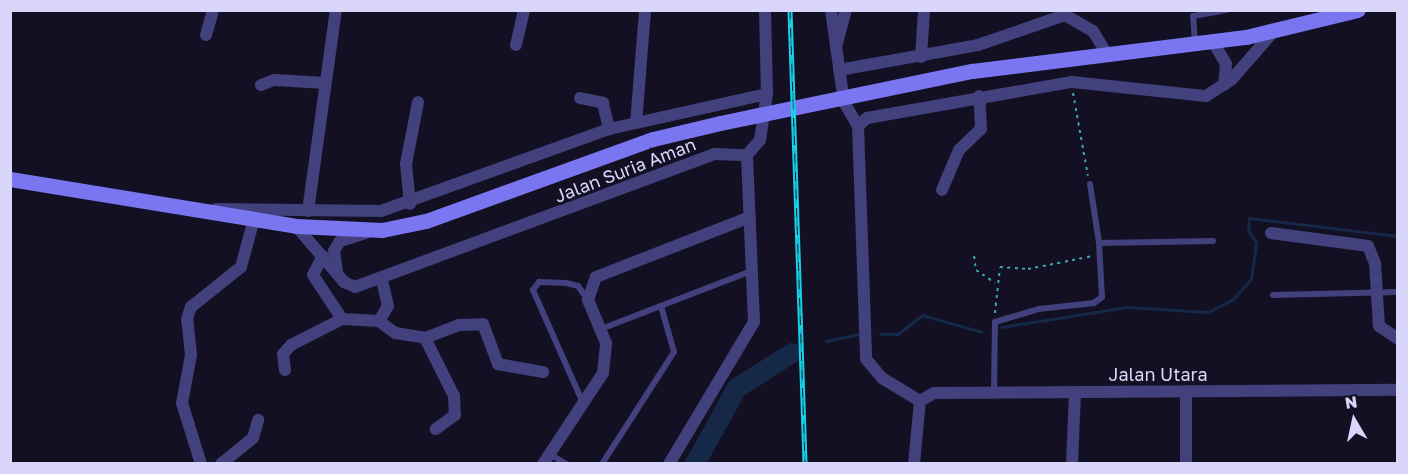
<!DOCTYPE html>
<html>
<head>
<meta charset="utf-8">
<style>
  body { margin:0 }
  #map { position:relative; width:1408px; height:474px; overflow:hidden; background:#141023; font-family:"Golos Text",sans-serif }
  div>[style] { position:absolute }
  .stream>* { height:3px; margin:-1.5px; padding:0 1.5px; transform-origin:1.5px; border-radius:1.5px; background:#152848 }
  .river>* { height:20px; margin:-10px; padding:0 10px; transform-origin:10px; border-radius:10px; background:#152848 }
  .path>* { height:2px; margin-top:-1px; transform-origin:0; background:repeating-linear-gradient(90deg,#3aaaa4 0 3px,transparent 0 7.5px) }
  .lane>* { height:6px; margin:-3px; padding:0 3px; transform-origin:3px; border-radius:3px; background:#42407d }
  .street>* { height:12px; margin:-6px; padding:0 6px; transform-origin:6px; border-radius:6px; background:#42407d }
  .secondary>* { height:15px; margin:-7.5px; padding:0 7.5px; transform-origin:7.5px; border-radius:7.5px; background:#7a76f2 }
  .rail>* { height:5px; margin-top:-2.5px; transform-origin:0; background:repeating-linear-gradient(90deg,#141023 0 9px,#16d1e7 0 18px); box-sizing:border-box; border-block:2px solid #16d1e7 }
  span { translate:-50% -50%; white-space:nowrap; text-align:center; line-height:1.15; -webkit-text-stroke:6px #141023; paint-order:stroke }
  .street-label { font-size:18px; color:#dad6fb }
  .frame { position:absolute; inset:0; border:12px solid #dad6fb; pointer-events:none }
  .north { position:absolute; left:1324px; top:390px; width:60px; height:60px; -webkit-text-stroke:4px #141023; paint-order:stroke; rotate:351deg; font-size:16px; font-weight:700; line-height:24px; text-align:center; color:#dad6fb }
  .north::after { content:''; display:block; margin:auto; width:21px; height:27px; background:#dad6fb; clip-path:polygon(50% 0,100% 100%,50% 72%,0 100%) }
</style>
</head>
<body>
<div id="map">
  <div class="stream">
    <i style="left:1001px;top:327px;width:128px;rotate:-9deg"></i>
    <i style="left:1127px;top:307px;width:81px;rotate:3.5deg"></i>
    <i style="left:1208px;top:312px;width:27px;rotate:-27deg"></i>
    <i style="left:1232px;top:300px;width:28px;rotate:-48deg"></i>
    <i style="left:1251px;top:279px;width:37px;rotate:-82deg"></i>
    <i style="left:1256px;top:242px;width:14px;rotate:-124deg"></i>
    <i style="left:1248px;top:230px;width:12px;rotate:-85deg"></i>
    <i style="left:1249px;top:218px;width:150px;rotate:6.9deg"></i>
    <i style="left:880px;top:334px;width:18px"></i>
    <i style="left:898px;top:334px;width:31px;rotate:-38deg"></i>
    <i style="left:922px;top:315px;width:62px;rotate:15.8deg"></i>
    <i style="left:826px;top:341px;width:35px;rotate:-12deg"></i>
  </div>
  <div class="river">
    <i style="left:695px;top:464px;width:87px;rotate:-61.1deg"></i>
    <i style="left:737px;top:388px;width:65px;rotate:-32.5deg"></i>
  </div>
  <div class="path">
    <i style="left:1073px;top:93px;width:84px;rotate:79.8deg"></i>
    <i style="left:974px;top:256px;width:14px;rotate:82deg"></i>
    <i style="left:976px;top:270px;width:23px;rotate:34deg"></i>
    <i style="left:995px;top:313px;width:46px;rotate:-83.8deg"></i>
    <i style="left:1000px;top:267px;width:28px;rotate:4deg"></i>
    <i style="left:1028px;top:269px;width:66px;rotate:-11.3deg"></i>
  </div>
  <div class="lane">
    <i style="left:1195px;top:43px;width:27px;rotate:-94deg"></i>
    <i style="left:1193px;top:16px;width:34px;rotate:-10deg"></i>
    <i style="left:1090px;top:184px;width:60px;rotate:81.3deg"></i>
    <i style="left:1273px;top:295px;width:125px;rotate:-1.4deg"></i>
    <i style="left:601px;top:329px;width:161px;rotate:-21.1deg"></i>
    <i style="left:994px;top:392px;width:70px;rotate:-89.2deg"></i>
    <i style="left:995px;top:322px;width:46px;rotate:-16.5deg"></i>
    <i style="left:1039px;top:309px;width:55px;rotate:-6.2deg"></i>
    <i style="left:1094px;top:303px;width:10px;rotate:-37deg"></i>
    <i style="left:1102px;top:297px;width:54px;rotate:-93.2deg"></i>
    <i style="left:1099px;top:243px;width:114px;rotate:-1deg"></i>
    <i style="left:583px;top:403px;width:124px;rotate:-113.9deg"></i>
    <i style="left:533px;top:290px;width:10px;rotate:-53deg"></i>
    <i style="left:539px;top:282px;width:27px;rotate:2deg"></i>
    <i style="left:566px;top:283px;width:12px;rotate:14deg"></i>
    <i style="left:578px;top:286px;width:16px;rotate:55deg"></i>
    <i style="left:550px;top:454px;width:19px;rotate:32deg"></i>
    <i style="left:602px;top:464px;width:133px;rotate:-57.3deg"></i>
    <i style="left:674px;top:352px;width:48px;rotate:-105.8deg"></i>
  </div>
  <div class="street">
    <i style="left:831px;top:10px;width:93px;rotate:82deg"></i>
    <i style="left:844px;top:102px;width:28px;rotate:60deg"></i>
    <i style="left:858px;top:126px;width:233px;rotate:88deg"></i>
    <i style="left:866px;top:359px;width:25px;rotate:50deg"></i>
    <i style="left:882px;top:378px;width:44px;rotate:31.2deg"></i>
    <i style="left:206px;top:35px;width:26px;rotate:-74deg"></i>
    <i style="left:1213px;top:42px;width:26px;rotate:59deg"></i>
    <i style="left:1226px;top:64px;width:21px;rotate:95deg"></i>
    <i style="left:516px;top:45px;width:36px;rotate:-77deg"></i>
    <i style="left:836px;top:47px;width:38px;rotate:-75deg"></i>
    <i style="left:921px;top:57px;width:47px;rotate:-86.3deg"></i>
    <i style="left:839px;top:70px;width:141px;rotate:-10.2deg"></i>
    <i style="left:978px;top:45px;width:92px;rotate:-19deg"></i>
    <i style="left:1065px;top:15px;width:32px;rotate:30deg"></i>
    <i style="left:1093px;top:31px;width:27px;rotate:59deg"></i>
    <i style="left:261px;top:85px;width:14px;rotate:-21deg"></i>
    <i style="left:274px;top:80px;width:51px;rotate:3.4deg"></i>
    <i style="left:580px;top:98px;width:24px;rotate:12deg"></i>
    <i style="left:603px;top:103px;width:27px;rotate:77deg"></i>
    <i style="left:636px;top:123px;width:113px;rotate:-85.4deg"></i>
    <i style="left:858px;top:126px;width:12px;rotate:-42deg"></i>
    <i style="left:867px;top:118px;width:208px;rotate:-10deg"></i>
    <i style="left:1072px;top:82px;width:135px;rotate:6deg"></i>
    <i style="left:1206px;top:96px;width:31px;rotate:-33deg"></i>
    <i style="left:1232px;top:79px;width:64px;rotate:-48.8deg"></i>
    <i style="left:747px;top:155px;width:20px;rotate:-49deg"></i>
    <i style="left:760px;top:140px;width:47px;rotate:-81.3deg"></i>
    <i style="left:767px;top:94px;width:84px;rotate:-91.4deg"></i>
    <i style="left:942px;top:190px;width:43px;rotate:-67deg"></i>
    <i style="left:959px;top:150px;width:30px;rotate:-44deg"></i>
    <i style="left:981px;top:129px;width:33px;rotate:-93deg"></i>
    <i style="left:410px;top:204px;width:40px;rotate:-95.7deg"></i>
    <i style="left:406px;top:164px;width:63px;rotate:-79deg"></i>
    <i style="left:216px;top:209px;width:165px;rotate:0.7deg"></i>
    <i style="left:381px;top:211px;width:242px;rotate:-19.8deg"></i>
    <i style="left:609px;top:129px;width:162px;rotate:-12.5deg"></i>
    <i style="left:308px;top:211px;width:203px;rotate:-82.1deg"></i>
    <i style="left:296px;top:226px;width:74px;rotate:49.4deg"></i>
    <i style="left:344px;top:282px;width:12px;rotate:24deg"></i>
    <i style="left:355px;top:287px;width:383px;rotate:-20.3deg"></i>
    <i style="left:714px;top:154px;width:33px;rotate:2deg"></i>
    <i style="left:1271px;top:233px;width:98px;rotate:7.6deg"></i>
    <i style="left:1368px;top:246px;width:18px;rotate:68deg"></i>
    <i style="left:1375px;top:263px;width:63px;rotate:86.4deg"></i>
    <i style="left:1379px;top:326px;width:23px;rotate:34deg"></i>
    <i style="left:323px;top:256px;width:21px;rotate:118deg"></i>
    <i style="left:313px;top:275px;width:53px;rotate:56.6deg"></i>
    <i style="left:342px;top:319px;width:37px;rotate:3deg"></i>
    <i style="left:379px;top:321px;width:17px;rotate:-59deg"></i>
    <i style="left:388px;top:306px;width:28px;rotate:-103deg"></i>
    <i style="left:337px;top:272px;width:21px;rotate:-98deg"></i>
    <i style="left:334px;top:251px;width:12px;rotate:-59deg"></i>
    <i style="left:340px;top:241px;width:27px;rotate:-17deg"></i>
    <i style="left:379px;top:321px;width:20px;rotate:37deg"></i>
    <i style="left:395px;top:333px;width:30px;rotate:9deg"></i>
    <i style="left:425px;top:338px;width:36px;rotate:-21deg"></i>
    <i style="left:459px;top:325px;width:24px;rotate:-2deg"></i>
    <i style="left:483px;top:324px;width:43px;rotate:69.4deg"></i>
    <i style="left:498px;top:364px;width:46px;rotate:10.1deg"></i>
    <i style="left:425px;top:338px;width:65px;rotate:63.4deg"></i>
    <i style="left:454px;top:396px;width:19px;rotate:87deg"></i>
    <i style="left:455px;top:415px;width:24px;rotate:144deg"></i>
    <i style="left:285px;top:370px;width:16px;rotate:-97deg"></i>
    <i style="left:283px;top:354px;width:12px;rotate:-48deg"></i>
    <i style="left:291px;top:345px;width:57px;rotate:-27deg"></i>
    <i style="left:920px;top:401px;width:16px;rotate:-30deg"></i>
    <i style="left:934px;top:393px;width:464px;rotate:-0.4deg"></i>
    <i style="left:201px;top:464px;width:64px;rotate:-107.3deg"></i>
    <i style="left:182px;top:403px;width:49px;rotate:-79.4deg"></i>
    <i style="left:191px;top:355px;width:36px;rotate:-96deg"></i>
    <i style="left:187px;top:319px;width:13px;rotate:-72deg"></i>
    <i style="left:191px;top:307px;width:64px;rotate:-38.7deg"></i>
    <i style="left:241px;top:267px;width:50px;rotate:-74.8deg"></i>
    <i style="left:221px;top:464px;width:41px;rotate:-39.1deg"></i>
    <i style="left:253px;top:438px;width:19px;rotate:-74deg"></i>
    <i style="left:543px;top:464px;width:109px;rotate:-56.6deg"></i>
    <i style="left:603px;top:373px;width:30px;rotate:-84deg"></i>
    <i style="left:606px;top:343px;width:47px;rotate:-112.7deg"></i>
    <i style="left:588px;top:300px;width:24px;rotate:-71deg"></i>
    <i style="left:596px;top:277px;width:165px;rotate:-21.3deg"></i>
    <i style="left:669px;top:464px;width:165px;rotate:-59.1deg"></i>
    <i style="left:754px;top:322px;width:167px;rotate:-92.4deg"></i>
    <i style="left:914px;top:464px;width:63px;rotate:-84.6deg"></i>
    <i style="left:1072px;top:464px;width:72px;rotate:-87.6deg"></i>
    <i style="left:1186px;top:464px;width:72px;rotate:-90deg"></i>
  </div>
  <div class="secondary">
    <i style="left:10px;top:179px;width:290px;rotate:9.3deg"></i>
    <i style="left:296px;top:226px;width:86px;rotate:2.7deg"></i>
    <i style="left:382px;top:230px;width:45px;rotate:-11.6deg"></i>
    <i style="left:426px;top:221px;width:241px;rotate:-19.9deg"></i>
    <i style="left:653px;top:139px;width:69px;rotate:-13.4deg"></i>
    <i style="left:720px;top:123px;width:257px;rotate:-11.7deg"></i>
    <i style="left:972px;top:71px;width:276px;rotate:-7.1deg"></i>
    <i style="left:1246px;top:37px;width:115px;rotate:-13.6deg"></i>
  </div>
  <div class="rail">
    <i style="left:790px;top:10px;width:454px;rotate:88.1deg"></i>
  </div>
  <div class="street-label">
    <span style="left:625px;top:170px;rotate:-21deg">Jalan Suria Aman</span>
    <span style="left:1158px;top:374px">Jalan Utara</span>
  </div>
  <div class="frame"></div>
  <div class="north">N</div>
</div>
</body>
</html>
